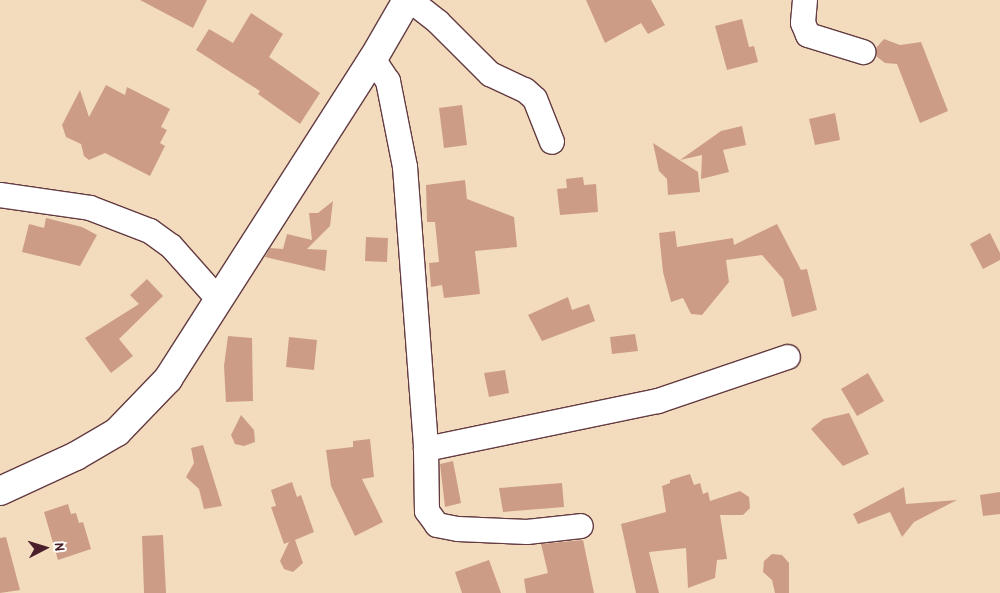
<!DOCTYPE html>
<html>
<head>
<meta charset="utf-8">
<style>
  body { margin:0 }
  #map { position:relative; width:1000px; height:593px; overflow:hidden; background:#f3dcbd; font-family:"Patrick Hand",sans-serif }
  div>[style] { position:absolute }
  .building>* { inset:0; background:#cd9c87 }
  .roads { filter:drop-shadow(1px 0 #633b41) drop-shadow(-1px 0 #633b41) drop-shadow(0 1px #633b41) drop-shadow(0 -1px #633b41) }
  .minor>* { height:24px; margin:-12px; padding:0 12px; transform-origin:12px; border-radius:12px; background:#fff }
  .tertiary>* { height:28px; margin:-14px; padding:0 14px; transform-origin:14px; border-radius:14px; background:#fff }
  span { translate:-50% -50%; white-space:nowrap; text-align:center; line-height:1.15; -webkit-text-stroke:4px #fdfcf7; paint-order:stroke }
  .north { position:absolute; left:20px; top:523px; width:50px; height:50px; -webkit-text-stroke:4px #fdfcf7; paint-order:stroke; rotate:85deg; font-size:14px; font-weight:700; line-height:20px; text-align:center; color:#4a1f2b }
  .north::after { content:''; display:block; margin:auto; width:18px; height:22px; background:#4a1f2b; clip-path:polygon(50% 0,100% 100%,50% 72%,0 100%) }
</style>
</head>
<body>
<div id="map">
  <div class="building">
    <i style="clip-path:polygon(140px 0,207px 0,193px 28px)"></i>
    <i style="clip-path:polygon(586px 0,651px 0,665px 25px,648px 34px,641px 23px,605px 43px)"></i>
    <i style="clip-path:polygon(251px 13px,283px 34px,269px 57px,320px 93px,300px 124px,258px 94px,260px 91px,196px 50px,209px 29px,233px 43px)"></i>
    <i style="clip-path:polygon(742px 19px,749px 47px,754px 46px,758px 62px,727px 70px,715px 26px)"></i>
    <i style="clip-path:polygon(884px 39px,900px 45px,921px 42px,948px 111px,920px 123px,897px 64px,885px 63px,876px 56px,876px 48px)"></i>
    <i style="clip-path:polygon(106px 85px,125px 95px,127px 87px,170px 109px,161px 127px,167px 130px,160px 143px,165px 146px,150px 176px,105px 153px,89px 160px,84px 156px,81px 144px,66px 137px,62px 125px,80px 90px,89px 117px)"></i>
    <i style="clip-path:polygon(462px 105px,467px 145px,444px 148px,439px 108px)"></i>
    <i style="clip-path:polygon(835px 113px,840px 140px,815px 145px,809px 119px)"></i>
    <i style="clip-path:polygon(742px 126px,746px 145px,723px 150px,729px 172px,701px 179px,702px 155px,680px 160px,721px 131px)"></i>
    <i style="clip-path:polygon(653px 143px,698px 172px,700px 192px,668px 195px,667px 179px,659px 171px)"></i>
    <i style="clip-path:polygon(583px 177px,584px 185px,596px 184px,598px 212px,560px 215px,557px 189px,567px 188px,566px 179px)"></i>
    <i style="clip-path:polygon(465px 180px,467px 199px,514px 217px,517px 247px,475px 251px,480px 294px,444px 298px,442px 285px,431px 287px,429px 263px,439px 262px,435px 222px,427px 222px,426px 185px)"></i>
    <i style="clip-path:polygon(333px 201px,330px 226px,307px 249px,327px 250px,325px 271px,265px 257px,270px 248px,283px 249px,287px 234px,312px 240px,309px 213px,318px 213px)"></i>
    <i style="clip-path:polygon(46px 218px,82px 227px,97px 235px,80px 266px,22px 252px,29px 224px,44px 228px)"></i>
    <i style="clip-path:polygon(777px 224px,801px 270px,807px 269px,817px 310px,792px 317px,783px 279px,762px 255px,726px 260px,729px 282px,702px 315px,691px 314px,683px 298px,671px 302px,663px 272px,659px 233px,675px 231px,677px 247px,733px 238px,734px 245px)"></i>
    <i style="clip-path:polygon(990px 233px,1000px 253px,1000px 260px,983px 269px,970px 244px)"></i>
    <i style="clip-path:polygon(366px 237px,388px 238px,387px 262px,365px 261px)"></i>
    <i style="clip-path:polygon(147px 279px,163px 296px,119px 339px,133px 356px,111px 373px,85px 338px,139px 304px,130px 295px)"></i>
    <i style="clip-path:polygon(568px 297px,572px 310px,589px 304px,595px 321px,542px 341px,528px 315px)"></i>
    <i style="clip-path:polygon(635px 334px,638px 351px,612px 354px,610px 337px)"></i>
    <i style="clip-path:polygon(228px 336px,252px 338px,253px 401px,226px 402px,224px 366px)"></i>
    <i style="clip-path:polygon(289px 337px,317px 340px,314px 370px,286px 367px)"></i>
    <i style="clip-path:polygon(505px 370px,509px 393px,489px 397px,484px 373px)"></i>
    <i style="clip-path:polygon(868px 373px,884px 401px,857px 416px,841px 389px)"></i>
    <i style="clip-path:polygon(849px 413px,869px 454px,843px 466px,811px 429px,823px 419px)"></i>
    <i style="clip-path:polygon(241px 415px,254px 430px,255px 442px,244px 446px,235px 444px,231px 435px)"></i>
    <i style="clip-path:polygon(370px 439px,374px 477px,362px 479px,383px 522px,355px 536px,331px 486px,326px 450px,353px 447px,353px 441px)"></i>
    <i style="clip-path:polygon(203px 445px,222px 506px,204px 509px,199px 489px,186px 477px,194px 463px,191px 448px)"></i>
    <i style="clip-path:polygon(453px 461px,461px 503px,445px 507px,440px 464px)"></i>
    <i style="clip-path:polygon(690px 474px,694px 485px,700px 483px,703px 494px,708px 492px,710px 501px,740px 491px,749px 497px,750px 508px,743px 515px,720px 515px,727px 559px,717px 560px,715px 578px,688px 588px,686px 548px,649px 552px,659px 593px,636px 593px,621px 524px,666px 512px,662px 486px,670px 483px,670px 480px)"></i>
    <i style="clip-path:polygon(292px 482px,297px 497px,301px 495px,314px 532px,295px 540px,303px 563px,293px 572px,284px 569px,280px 561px,289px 542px,284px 544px,271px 507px,276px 506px,271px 490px)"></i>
    <i style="clip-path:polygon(562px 483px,564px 507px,503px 512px,499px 488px)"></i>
    <i style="clip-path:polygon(904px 487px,906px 504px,957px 500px,914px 522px,902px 537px,890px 512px,858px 524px,853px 514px)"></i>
    <i style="clip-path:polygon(1000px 492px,1000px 514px,983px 516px,980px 495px)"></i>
    <i style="clip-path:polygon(68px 504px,71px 514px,76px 513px,79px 523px,83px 522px,91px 549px,58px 560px,44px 512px)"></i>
    <i style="clip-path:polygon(163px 535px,166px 593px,144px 593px,142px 536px)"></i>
    <i style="clip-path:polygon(6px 537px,20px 590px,0 593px,0 538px)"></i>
    <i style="clip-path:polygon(583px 540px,594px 593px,526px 593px,524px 579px,548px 573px,541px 544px)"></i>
    <i style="clip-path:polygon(772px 554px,782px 555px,789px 563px,789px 593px,775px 593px,772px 580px,763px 572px,764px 561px)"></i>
    <i style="clip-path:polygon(489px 560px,501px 593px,462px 593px,455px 572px)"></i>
  </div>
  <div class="roads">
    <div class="minor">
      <i style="left:410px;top:0;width:36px;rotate:38deg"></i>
      <i style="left:438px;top:22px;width:74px;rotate:45deg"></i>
      <i style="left:490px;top:74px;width:38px;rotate:25deg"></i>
      <i style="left:525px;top:90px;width:13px;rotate:42deg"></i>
      <i style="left:535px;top:99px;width:46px;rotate:68.4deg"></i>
      <i style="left:805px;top:0;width:23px;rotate:95deg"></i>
      <i style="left:803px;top:23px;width:13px;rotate:67deg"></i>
      <i style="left:808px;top:35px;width:58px;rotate:17.2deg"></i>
      <i style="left:373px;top:59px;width:27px;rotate:56deg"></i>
      <i style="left:388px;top:81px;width:88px;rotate:78.8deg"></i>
      <i style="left:405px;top:167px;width:283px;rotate:85.7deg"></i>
      <i style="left:426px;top:449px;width:62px;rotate:89.1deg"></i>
      <i style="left:427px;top:511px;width:17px;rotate:54deg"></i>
      <i style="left:437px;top:525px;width:21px;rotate:11deg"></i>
      <i style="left:458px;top:529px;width:69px;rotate:2.5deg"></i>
      <i style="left:527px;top:532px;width:54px;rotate:-6.3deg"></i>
      <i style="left:0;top:195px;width:91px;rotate:8.2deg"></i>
      <i style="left:90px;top:208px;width:64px;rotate:21deg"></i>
      <i style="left:150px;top:231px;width:26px;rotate:36deg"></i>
      <i style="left:171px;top:246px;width:71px;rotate:48.4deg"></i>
      <i style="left:426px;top:449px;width:237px;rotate:-11.7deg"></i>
      <i style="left:658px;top:401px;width:137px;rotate:-18.7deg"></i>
    </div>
    <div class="tertiary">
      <i style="left:0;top:491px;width:84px;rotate:-24.7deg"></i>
      <i style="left:76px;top:456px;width:48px;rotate:-30.3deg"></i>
      <i style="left:117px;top:432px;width:74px;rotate:-46.1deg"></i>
      <i style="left:168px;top:379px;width:380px;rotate:-57.4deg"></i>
      <i style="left:373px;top:59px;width:68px;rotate:-60deg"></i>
    </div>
  </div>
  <div class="north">N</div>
</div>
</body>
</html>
